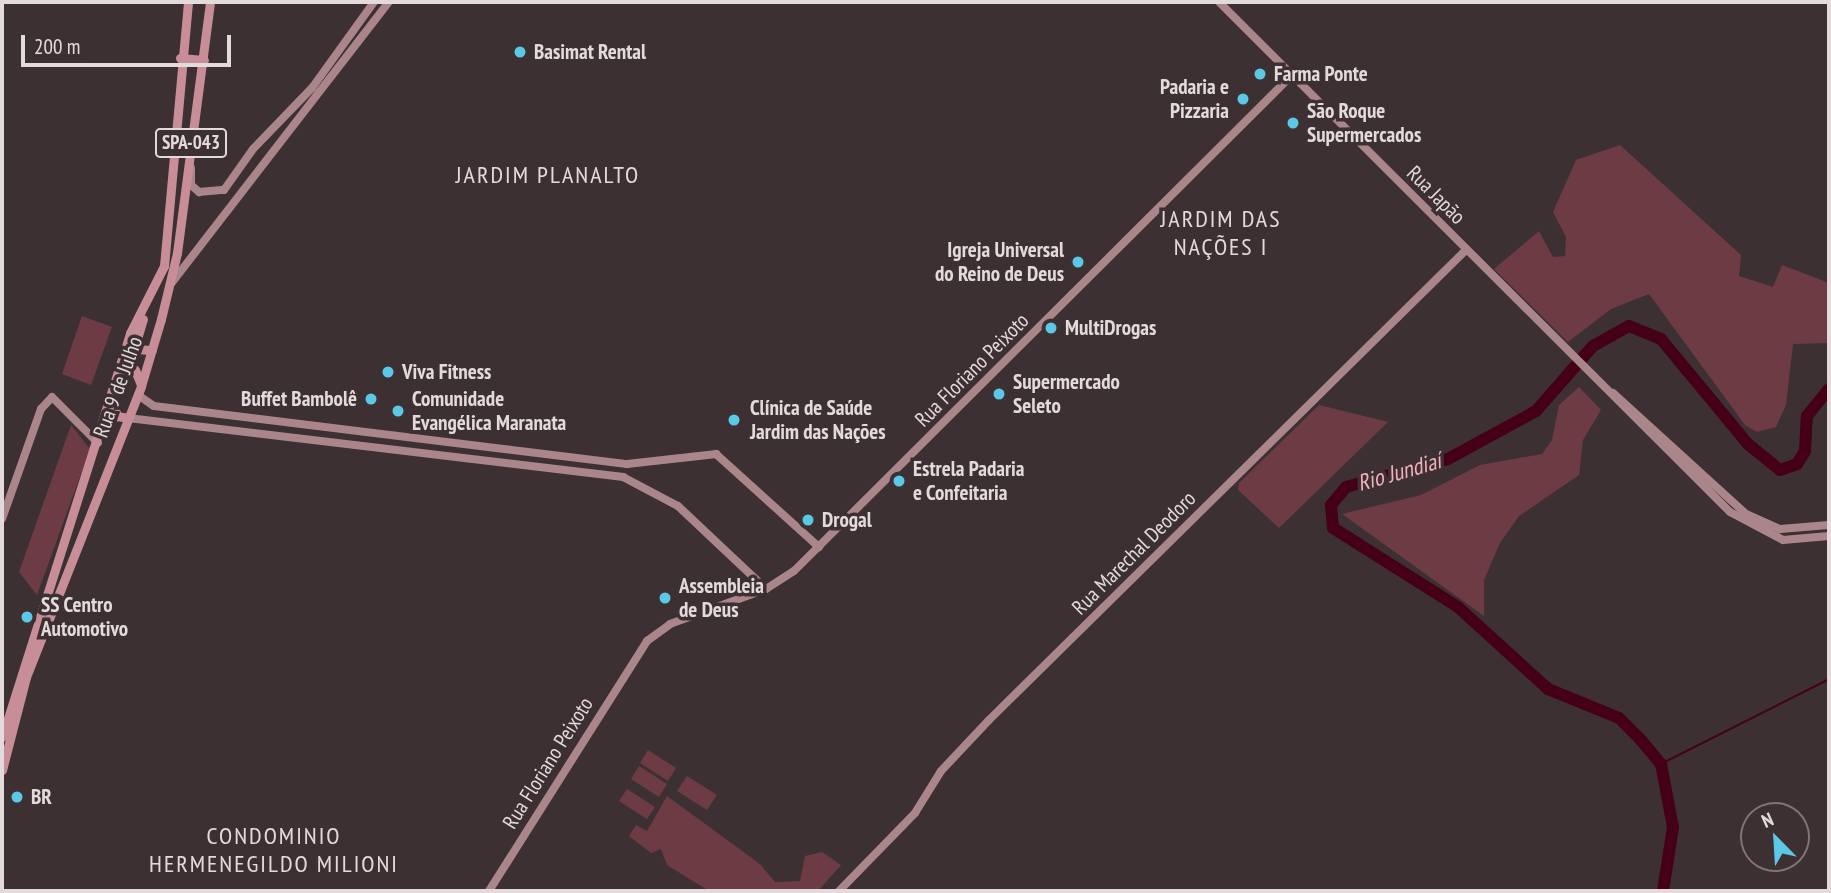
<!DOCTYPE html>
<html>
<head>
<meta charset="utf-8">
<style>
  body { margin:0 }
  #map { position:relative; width:1831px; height:893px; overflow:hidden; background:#3d3032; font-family:"PT Sans Narrow",sans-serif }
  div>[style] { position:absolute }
  .green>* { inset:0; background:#6d3b44 }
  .stream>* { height:2px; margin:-1px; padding:0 1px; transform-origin:1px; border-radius:1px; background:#450017 }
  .river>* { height:12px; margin:-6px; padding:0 6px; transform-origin:6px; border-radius:6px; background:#450017 }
  .secondary>* { height:8px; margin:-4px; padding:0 4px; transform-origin:4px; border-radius:4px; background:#aa868b }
  .primary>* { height:9px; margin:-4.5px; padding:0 4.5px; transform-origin:4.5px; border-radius:4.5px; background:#c88e98 }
  .dots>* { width:19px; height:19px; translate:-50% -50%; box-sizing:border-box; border:4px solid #3d3032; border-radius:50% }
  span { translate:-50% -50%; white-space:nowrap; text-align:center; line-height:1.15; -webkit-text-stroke:7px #3d3032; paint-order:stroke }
  .shield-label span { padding:2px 5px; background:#3d3032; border:2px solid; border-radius:5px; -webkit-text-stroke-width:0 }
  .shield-label { font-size:19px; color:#e3dadb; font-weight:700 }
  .poi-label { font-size:21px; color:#e3dadb; font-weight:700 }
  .left { translate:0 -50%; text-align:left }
  .right { translate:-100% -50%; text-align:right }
  .street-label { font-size:21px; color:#e3dadb }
  .water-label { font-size:23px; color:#f2b0ba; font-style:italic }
  .quarter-label { font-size:24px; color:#e9d8da; letter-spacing:2px }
  .frame { position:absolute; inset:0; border:4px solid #e3dadb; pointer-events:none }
  .north { position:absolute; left:1740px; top:802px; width:70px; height:70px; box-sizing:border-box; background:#3d3032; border:2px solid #7f7476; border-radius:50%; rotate:336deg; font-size:19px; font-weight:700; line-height:28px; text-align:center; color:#e3dadb }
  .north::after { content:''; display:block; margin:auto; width:24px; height:32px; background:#5bc8e6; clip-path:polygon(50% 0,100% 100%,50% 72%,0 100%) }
  .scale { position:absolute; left:21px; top:35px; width:210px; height:32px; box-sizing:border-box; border:4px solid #e3dadb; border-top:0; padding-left:9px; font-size:21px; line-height:24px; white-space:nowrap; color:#e3dadb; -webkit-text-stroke:5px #3d3032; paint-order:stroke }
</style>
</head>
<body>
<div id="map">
  <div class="green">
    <i style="clip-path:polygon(1620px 145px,1741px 255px,1739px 276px,1773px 287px,1782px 265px,1829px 283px,1829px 343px,1793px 344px,1786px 405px,1776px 427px,1757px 432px,1745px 425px,1649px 294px,1611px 309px,1568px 342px,1494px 269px,1539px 231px,1553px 257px,1565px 256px,1566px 237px,1553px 212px,1576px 160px)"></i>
    <i style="clip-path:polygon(82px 316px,112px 327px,91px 385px,62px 374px)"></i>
    <i style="clip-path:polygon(1579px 387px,1601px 410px,1583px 440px,1579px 475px,1519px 516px,1500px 543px,1484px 580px,1484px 616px,1342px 514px,1421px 495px,1480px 465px,1542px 454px,1552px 440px,1559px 405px)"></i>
    <i style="clip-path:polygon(1319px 405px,1388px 422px,1279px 528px,1238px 490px,1239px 483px)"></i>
    <i style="clip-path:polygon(71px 425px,90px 449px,37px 595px,19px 572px)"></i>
    <i style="clip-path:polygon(648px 750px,676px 768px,668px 781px,640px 763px)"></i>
    <i style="clip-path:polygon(639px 766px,667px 784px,659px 797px,631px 779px)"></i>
    <i style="clip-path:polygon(687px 776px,717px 795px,707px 810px,677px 791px)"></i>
    <i style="clip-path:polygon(627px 789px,655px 807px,647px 819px,619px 801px)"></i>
    <i style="clip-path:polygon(667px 796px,760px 864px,775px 882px,800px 881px,805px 856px,822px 852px,841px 865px,818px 891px,709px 891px,667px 865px,661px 849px,651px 853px,629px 836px,636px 825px,647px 831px)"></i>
  </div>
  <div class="stream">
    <i style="left:1661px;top:764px;width:188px;rotate:-26.8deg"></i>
  </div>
  <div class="river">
    <i style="left:1663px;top:891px;width:65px;rotate:-81.1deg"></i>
    <i style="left:1673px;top:827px;width:64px;rotate:-100.8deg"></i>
    <i style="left:1661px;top:764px;width:33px;rotate:-130deg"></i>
    <i style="left:1640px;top:739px;width:30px;rotate:-135deg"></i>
    <i style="left:1619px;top:718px;width:77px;rotate:-157.8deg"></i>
    <i style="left:1548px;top:689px;width:122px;rotate:-137.7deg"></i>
    <i style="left:1458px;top:607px;width:148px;rotate:-147.7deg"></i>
    <i style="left:1333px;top:528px;width:23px;rotate:-95deg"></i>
    <i style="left:1331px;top:505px;width:23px;rotate:-50deg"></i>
    <i style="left:1346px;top:487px;width:106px;rotate:-15.4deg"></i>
    <i style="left:1448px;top:459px;width:100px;rotate:-28.6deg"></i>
    <i style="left:1536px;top:411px;width:86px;rotate:-48.8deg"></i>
    <i style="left:1593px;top:346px;width:41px;rotate:-29.1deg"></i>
    <i style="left:1629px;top:326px;width:35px;rotate:22deg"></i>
    <i style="left:1661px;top:339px;width:136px;rotate:50.4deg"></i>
    <i style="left:1748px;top:444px;width:41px;rotate:39.1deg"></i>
    <i style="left:1780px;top:470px;width:18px;rotate:-19deg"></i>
    <i style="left:1797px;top:464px;width:15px;rotate:-58deg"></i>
    <i style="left:1805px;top:451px;width:35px;rotate:-87deg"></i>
    <i style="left:1807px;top:416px;width:35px;rotate:-51deg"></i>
  </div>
  <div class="secondary">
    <i style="left:1219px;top:2px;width:722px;rotate:44.94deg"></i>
    <i style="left:1730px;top:512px;width:60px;rotate:27.8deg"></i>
    <i style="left:1783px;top:540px;width:46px;rotate:-5deg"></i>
    <i style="left:191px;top:168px;width:17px;rotate:90deg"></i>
    <i style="left:191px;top:185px;width:11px;rotate:41deg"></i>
    <i style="left:199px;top:192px;width:25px;rotate:-5deg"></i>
    <i style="left:224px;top:190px;width:50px;rotate:-54.7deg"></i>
    <i style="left:253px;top:149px;width:85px;rotate:-46deg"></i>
    <i style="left:312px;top:88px;width:106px;rotate:-54.2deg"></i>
    <i style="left:170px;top:285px;width:358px;rotate:-52.3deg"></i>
    <i style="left:1613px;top:393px;width:180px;rotate:42.3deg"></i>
    <i style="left:1746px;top:514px;width:37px;rotate:24deg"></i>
    <i style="left:1780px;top:529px;width:49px;rotate:-4.7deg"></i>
    <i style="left:138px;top:395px;width:19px;rotate:35deg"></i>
    <i style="left:154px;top:406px;width:477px;rotate:7deg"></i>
    <i style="left:627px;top:464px;width:90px;rotate:-6.4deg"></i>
    <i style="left:716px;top:454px;width:139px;rotate:42.1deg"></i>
    <i style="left:128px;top:418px;width:499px;rotate:6.8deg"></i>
    <i style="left:623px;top:477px;width:62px;rotate:27.8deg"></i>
    <i style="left:678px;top:506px;width:121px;rotate:43.3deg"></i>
    <i style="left:2px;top:519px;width:117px;rotate:-70.5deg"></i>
    <i style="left:41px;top:409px;width:16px;rotate:-47deg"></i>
    <i style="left:52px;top:397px;width:65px;rotate:45deg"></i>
    <i style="left:489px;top:891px;width:296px;rotate:-57.7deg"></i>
    <i style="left:647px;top:641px;width:29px;rotate:-36deg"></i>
    <i style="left:670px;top:624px;width:102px;rotate:-20deg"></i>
    <i style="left:766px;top:589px;width:33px;rotate:-33deg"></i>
    <i style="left:794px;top:571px;width:703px;rotate:-44.88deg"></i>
    <i style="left:839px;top:891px;width:109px;rotate:-45.7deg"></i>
    <i style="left:915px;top:813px;width:49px;rotate:-58.2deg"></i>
    <i style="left:941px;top:771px;width:70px;rotate:-46.7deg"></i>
    <i style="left:989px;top:720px;width:670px;rotate:-44.58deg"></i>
  </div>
  <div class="primary">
    <i style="left:180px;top:58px;width:24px;rotate:5deg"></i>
    <i style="left:143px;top:319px;width:31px;rotate:107deg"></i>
    <i style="left:134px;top:349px;width:18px;rotate:3deg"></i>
    <i style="left:117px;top:379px;width:20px;rotate:-27deg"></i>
    <i style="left:135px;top:370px;width:16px;rotate:68deg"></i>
    <i style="left:112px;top:399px;width:18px;rotate:74deg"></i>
    <i style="left:117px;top:416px;width:11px;rotate:10deg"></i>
    <i style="left:2px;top:737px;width:424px;rotate:-72.4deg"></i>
    <i style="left:130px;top:333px;width:75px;rotate:-63.1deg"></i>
    <i style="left:164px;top:266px;width:265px;rotate:-84.8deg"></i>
    <i style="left:2px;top:770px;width:96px;rotate:-75.5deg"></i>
    <i style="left:26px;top:677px;width:313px;rotate:-68.4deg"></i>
    <i style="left:141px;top:386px;width:70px;rotate:-73.4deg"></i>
    <i style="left:161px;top:319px;width:68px;rotate:-76.4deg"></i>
    <i style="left:177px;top:253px;width:253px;rotate:-82.5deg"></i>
  </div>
  <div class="dots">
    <i style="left:520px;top:52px;background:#5bc8e6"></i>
    <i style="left:1260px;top:74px;background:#5bc8e6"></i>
    <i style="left:1243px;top:99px;background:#5bc8e6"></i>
    <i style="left:1293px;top:123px;background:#5bc8e6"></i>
    <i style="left:1078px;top:262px;background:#5bc8e6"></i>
    <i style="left:1051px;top:328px;background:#5bc8e6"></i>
    <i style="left:388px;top:372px;background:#5bc8e6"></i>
    <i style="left:999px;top:394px;background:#5bc8e6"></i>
    <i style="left:371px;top:399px;background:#5bc8e6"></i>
    <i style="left:398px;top:411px;background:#5bc8e6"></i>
    <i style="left:734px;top:420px;background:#5bc8e6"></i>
    <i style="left:899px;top:481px;background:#5bc8e6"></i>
    <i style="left:808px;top:520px;background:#5bc8e6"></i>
    <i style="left:665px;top:598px;background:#5bc8e6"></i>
    <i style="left:27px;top:617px;background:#5bc8e6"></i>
    <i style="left:17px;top:797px;background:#5bc8e6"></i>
  </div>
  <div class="shield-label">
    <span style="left:191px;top:143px">SPA-043</span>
  </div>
  <div class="poi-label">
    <span class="left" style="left:534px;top:52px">Basimat Rental</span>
    <span class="left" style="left:1274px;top:74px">Farma Ponte</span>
    <span class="right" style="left:1229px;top:99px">Padaria e<br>Pizzaria</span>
    <span class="left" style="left:1307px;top:123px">São Roque<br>Supermercados</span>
    <span class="right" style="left:1064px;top:262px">Igreja Universal<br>do Reino de Deus</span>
    <span class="left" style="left:1065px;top:328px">MultiDrogas</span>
    <span class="left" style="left:402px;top:372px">Viva Fitness</span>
    <span class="left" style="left:1013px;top:394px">Supermercado<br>Seleto</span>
    <span class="right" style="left:357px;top:399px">Buffet Bambolê</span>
    <span class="left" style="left:412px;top:411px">Comunidade<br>Evangélica Maranata</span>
    <span class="left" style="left:750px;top:420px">Clínica de Saúde<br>Jardim das Nações</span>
    <span class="left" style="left:913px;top:481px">Estrela Padaria<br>e Confeitaria</span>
    <span class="left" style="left:822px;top:520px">Drogal</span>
    <span class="left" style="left:679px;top:598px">Assembleia<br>de Deus</span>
    <span class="left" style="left:41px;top:617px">SS Centro<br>Automotivo</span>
    <span class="left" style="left:31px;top:797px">BR</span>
  </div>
  <div class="street-label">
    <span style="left:1436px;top:195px;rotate:45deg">Rua Japão</span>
    <span style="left:972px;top:370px;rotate:-45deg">Rua Floriano Peixoto</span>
    <span style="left:118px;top:387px;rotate:-70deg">Rua 9 de Julho</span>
    <span style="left:1134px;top:553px;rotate:-45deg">Rua Marechal Deodoro</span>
    <span style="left:548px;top:763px;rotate:-58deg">Rua Floriano Peixoto</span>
  </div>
  <div class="water-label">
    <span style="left:1399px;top:472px;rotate:-16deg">Rio Jundiaí</span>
  </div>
  <div class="quarter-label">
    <span style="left:548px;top:175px">JARDIM PLANALTO</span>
    <span style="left:1221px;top:233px">JARDIM DAS<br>NAÇÕES I</span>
    <span style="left:274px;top:850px">CONDOMINIO<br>HERMENEGILDO MILIONI</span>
  </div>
  <div class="frame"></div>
  <div class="north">N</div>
  <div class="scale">200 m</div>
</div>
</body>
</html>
